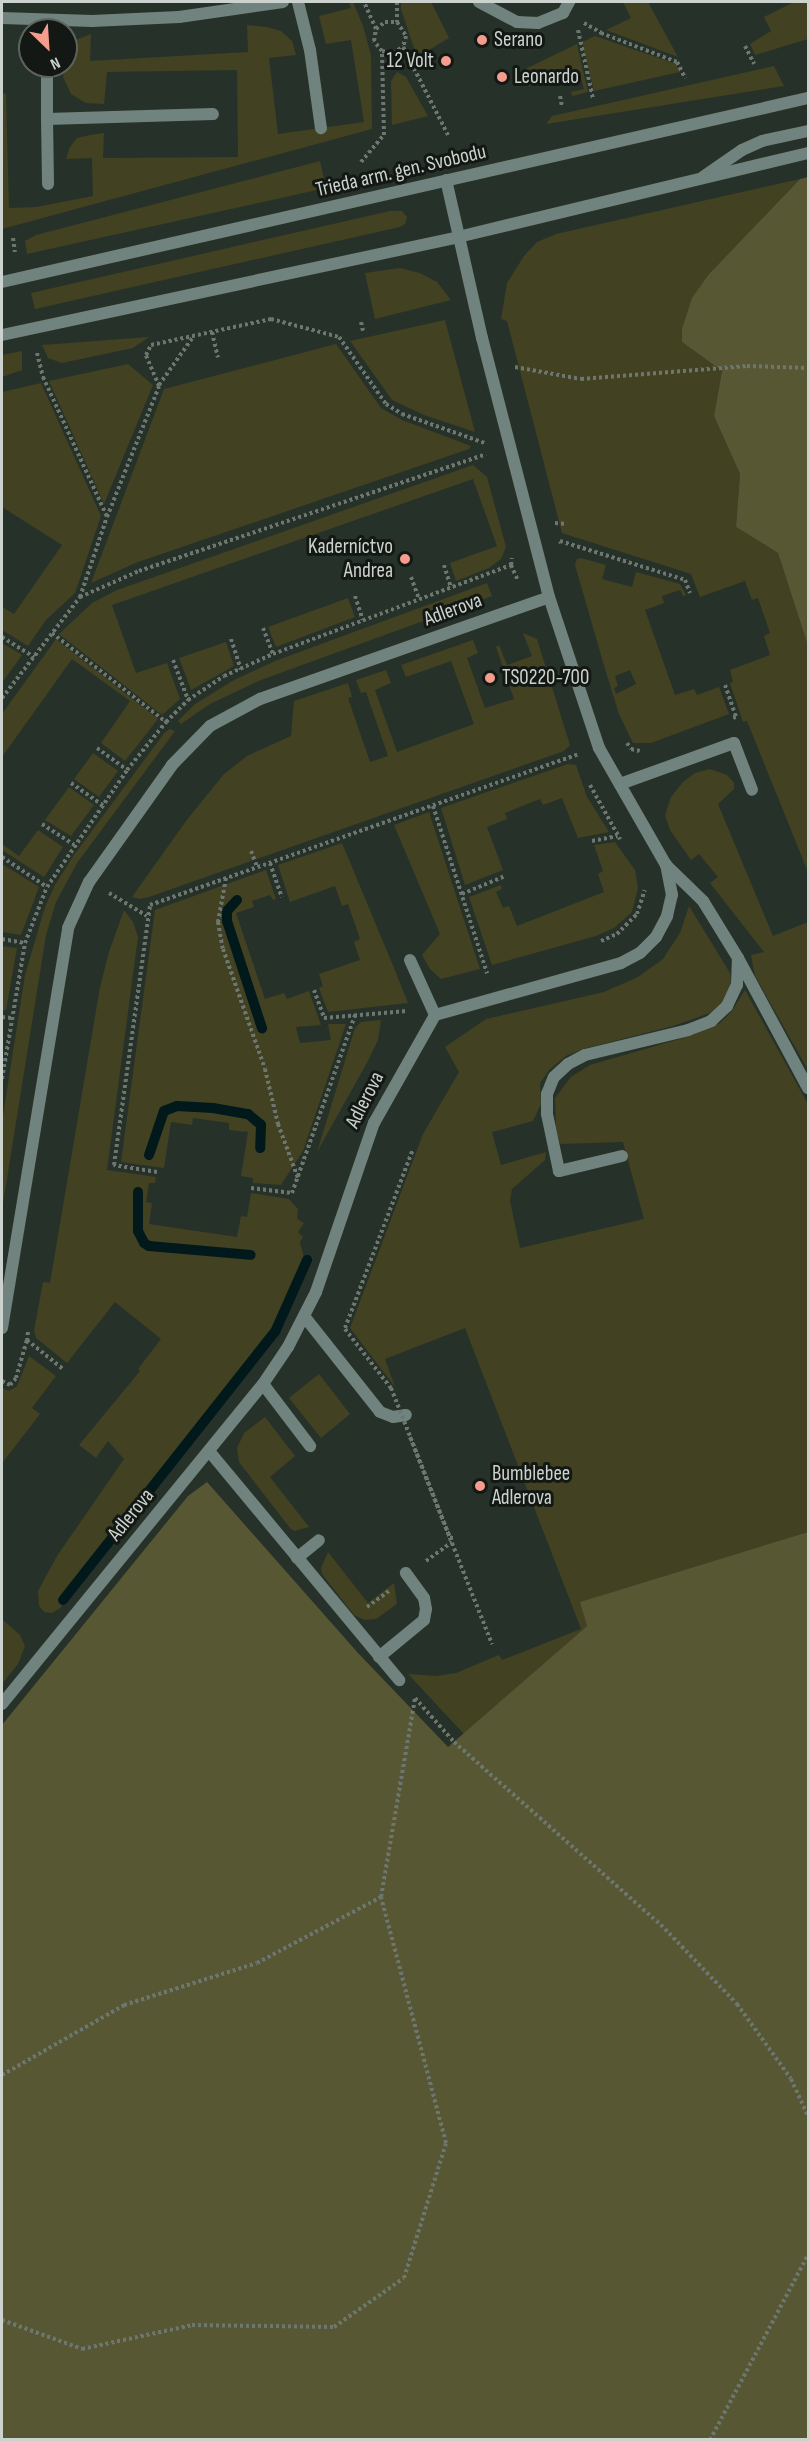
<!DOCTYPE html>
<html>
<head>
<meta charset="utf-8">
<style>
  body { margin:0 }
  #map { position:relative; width:810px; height:2441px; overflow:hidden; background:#263229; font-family:"Sofia Sans Condensed",sans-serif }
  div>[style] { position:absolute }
  .green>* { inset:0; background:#424121 }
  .forest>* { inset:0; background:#585734 }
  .stream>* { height:10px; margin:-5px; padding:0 5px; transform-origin:5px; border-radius:5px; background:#02191c }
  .path>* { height:4px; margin-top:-2px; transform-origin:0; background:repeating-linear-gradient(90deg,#6d7770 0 3px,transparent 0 6px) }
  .service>* { height:12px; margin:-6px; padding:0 6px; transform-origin:6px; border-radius:6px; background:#70837e }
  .minor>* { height:12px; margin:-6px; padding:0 6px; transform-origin:6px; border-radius:6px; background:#70837e }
  .tertiary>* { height:12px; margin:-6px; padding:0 6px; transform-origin:6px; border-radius:6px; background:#70837e }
  .path-bridge>* { height:4px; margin-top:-2px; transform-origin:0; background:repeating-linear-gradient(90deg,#6d7770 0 3px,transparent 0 6px) }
  .dots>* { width:16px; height:16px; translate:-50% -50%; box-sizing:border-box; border:3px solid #131814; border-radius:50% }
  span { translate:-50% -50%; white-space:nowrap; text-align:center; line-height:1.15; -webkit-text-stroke:6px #131814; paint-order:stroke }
  .poi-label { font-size:21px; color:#ccd3ce }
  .left { translate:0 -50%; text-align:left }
  .right { translate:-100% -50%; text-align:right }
  .street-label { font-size:21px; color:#ccd3ce }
  .frame { position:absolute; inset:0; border:3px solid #ccd3ce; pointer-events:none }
  .north { position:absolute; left:18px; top:18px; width:60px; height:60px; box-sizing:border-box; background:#131814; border:2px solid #5d635e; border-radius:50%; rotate:155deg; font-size:16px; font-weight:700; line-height:24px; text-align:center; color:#ccd3ce }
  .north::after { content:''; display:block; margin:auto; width:21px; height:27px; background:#f49d8c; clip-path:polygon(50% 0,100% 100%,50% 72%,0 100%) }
</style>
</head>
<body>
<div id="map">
  <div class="green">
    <i style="clip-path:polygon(349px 2px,353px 2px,363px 26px,371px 55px,372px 129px,2px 229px,2px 93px,6px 94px,9px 208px,36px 207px,93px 196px,92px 158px,66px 159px,70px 147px,77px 138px,90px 135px,104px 133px,103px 158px,238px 157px,237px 70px,107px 72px,104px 104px,86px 103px,71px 94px,63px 77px,66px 55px,73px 41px,91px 34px,90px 61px,248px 52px,247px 25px,267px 27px,281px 31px,292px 41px,296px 55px,269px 58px,278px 134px,364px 122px,351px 40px,326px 44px,319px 16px,351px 8px)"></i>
    <i style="clip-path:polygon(401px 2px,431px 2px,449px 38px,417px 57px,401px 9px)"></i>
    <i style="clip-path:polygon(623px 2px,648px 2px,678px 57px,606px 30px,631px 18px)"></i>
    <i style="clip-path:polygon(794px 2px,808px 2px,808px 39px,755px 55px,750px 44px,771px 31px,764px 17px)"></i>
    <i style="clip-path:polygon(595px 36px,676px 64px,680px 72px,594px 91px,582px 42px)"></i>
    <i style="clip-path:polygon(577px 44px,588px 92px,572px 96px,571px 92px,584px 89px,580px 75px,529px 86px,521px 71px)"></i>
    <i style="clip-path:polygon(774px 66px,784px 86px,546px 124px,552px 116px)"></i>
    <i style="clip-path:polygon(397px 72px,406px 77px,428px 116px,392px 125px,391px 81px)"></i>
    <i style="clip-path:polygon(320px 161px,326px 188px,27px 254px,25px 241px,36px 235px)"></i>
    <i style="clip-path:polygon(800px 179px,709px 274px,682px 342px,722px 371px,714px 416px,740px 474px,736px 527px,778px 553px,808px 646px,808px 872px,747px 721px,743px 722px,730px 683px,733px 682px,730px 670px,770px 655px,764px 636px,770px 633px,758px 598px,752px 600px,745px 581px,700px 597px,691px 574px,562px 533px,507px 321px,501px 319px,507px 283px,524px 256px,537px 242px,556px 234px)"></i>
    <i style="clip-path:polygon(390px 211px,402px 211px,407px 217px,405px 224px,400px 227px,35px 309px,31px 293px)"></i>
    <i style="clip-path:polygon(400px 268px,420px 273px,437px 282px,451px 300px,375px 319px,365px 273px)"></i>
    <i style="clip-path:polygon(445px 320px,475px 432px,424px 415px,392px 400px,350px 341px)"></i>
    <i style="clip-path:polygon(149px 337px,133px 348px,62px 363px,48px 358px,42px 345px)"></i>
    <i style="clip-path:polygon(336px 344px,381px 408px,402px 420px,471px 446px,469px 449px,138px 562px,91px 583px,164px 389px)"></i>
    <i style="clip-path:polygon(22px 351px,22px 370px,2px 377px,2px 355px)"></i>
    <i style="clip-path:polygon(128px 364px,153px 385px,104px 504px,49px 381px)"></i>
    <i style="clip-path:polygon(41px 383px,101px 516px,75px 593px,46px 620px,28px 646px,2px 630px,2px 607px,14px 614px,62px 545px,2px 507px,2px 392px)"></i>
    <i style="clip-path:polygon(473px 465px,487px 477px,506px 547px,501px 559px,489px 568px,456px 581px,450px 563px,497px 546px,473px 479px,112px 605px,136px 673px,167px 663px,180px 699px,162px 715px,59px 634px,92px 603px,117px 590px)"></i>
    <i style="clip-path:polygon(evenodd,581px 558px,606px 565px,602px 579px,632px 587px,636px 572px,680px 584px,686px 595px,683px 596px,680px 590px,662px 596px,664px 603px,645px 610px,675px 695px,694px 689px,697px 695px,719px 687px,729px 714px,651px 743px,633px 743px,619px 714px,605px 669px,575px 565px,577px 559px,581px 558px,630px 670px,636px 684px,616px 694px,614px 688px,618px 686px,615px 676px,630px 670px)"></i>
    <i style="clip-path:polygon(487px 583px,492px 596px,261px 680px,210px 704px,181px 724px,178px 721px,195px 704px,234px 680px,275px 661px)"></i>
    <i style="clip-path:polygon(348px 598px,355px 617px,276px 647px,268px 627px)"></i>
    <i style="clip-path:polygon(523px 633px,537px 639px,570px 745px,564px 751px,149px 897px,140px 899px,132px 897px,186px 821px,224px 774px,247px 756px,291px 736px,294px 701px,348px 683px,352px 697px,348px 698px,370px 762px,388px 756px,366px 692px,361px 693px,356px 680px,386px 670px,391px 683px,375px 690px,397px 752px,474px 724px,451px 661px,406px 677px,401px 665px,473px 640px,478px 653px,467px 658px,485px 708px,514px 699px,496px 647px,499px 645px,507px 665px,532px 656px)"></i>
    <i style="clip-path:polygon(56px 639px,158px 719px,125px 761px,101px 743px,130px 701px,72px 659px,2px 757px,2px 714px)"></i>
    <i style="clip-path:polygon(226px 642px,234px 666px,191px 690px,179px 658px)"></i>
    <i style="clip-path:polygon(2px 643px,22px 655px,2px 683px)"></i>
    <i style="clip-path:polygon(170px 729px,175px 731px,77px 863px,56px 902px,46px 935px,2px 1210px,2px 1122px,25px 975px,45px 907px,55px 885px,74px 855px,165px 732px)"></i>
    <i style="clip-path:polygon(93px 753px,118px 771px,99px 797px,74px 779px)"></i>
    <i style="clip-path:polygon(568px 764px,576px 765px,587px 797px,609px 832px,578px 838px,562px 798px,543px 805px,540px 799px,505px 813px,507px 819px,487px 827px,503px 870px,465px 885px,441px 808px)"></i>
    <i style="clip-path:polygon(710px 769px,727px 775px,734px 783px,734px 789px,718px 804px,773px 936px,808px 922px,808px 1070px,755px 976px,751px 955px,764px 952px,710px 883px,718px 877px,699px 854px,691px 860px,670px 830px,665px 815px,671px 797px,683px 782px,695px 773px)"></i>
    <i style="clip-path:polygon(69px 787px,94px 805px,71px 836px,45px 820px)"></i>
    <i style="clip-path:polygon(429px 812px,480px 969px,441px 979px,430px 969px,422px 955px,440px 934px,394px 825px)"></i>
    <i style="clip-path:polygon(38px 830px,63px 847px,44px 877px,2px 850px,2px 844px,19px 856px)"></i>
    <i style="clip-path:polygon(615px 842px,635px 870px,638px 888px,632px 912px,614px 928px,596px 936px,492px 965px,469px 897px,501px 885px,502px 889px,496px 892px,503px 908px,509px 906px,517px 926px,604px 892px,598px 874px,603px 871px,594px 845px)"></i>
    <i style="clip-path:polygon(342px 843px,394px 968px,408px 1003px,328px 1012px,319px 988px,323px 986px,319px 974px,360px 960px,354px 942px,360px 939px,348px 904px,342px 906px,335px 886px,290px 902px,278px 865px)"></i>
    <i style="clip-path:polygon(2px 864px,39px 887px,21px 935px,2px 932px)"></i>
    <i style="clip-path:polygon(266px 870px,276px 899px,273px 900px,270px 895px,252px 901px,254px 907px,236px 913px,265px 999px,284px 993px,287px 999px,309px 991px,321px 1025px,296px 1027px,300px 1043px,331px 1040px,328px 1024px,346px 1024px,303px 1151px,281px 1185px,253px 1183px,253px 1178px,241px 1176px,248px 1132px,229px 1130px,229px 1123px,193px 1118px,192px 1125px,171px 1122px,164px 1168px,121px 1162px,155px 910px)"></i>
    <i style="clip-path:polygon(689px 906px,730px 973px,731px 981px,726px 999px,710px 1013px,673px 1026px,583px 1049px,566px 1056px,550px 1069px,540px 1083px,541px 1104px,533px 1121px,492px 1132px,501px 1165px,546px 1152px,545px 1160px,512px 1189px,510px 1201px,520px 1248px,644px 1219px,623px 1142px,560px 1144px,556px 1127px,555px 1098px,571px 1077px,590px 1065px,683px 1038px,720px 1023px,732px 1011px,745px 990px,808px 1104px,808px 1532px,581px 1602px,587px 1626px,464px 1734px,408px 1674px,436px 1676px,456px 1673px,499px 1655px,502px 1660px,581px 1629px,465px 1328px,385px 1359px,395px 1387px,350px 1328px,423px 1134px,459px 1072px,445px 1047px,486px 1019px,604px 992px,638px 977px,663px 959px,680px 933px)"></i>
    <i style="clip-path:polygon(124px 910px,133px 922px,138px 937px,107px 1170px,156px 1177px,155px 1183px,149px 1183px,146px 1202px,152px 1203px,149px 1224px,237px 1237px,241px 1216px,247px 1217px,251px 1193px,289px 1199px,298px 1209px,297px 1219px,304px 1223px,298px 1232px,303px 1237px,300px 1242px,304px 1258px,309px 1261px,277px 1333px,60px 1608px,52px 1613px,44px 1612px,39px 1606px,38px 1591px,57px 1556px,124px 1459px,108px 1441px,96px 1458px,79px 1445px,140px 1371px,138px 1369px,161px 1339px,115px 1302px,67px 1363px,36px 1338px,34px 1331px,43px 1282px,50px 1283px,100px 987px,109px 952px)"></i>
    <i style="clip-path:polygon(2px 946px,17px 948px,6px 1010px,2px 1010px)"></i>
    <i style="clip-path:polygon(381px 1020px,378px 1040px,368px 1061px,317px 1152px,355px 1028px,361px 1022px)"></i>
    <i style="clip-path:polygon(29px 1356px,56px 1376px,32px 1408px,40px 1414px,3px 1462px,2px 1388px,9px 1391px,17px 1386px)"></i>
    <i style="clip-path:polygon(319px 1374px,350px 1414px,321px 1438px,289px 1398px)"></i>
    <i style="clip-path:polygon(265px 1417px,295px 1456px,270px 1477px,309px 1527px,294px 1531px,290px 1528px,239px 1462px,237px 1448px,244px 1433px)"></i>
    <i style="clip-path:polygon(328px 1552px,368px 1603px,394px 1583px,397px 1604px,376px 1619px,365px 1620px,354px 1615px,322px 1574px,321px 1568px)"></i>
    <i style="clip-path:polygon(2px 1619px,20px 1635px,25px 1646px,18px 1664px,2px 1684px)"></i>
  </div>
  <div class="forest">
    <i style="clip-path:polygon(808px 177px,808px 646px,778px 553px,736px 527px,740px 474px,714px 416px,722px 371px,682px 342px,682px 329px,692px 298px,709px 274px,800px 179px)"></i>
    <i style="clip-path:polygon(207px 1482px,358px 1653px,448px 1747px,587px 1626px,580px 1602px,808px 1532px,808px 2439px,2px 2439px,2px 1725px,188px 1496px)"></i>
  </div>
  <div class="stream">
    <i style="left:237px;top:900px;width:15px;rotate:132deg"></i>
    <i style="left:227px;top:911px;width:10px;rotate:90deg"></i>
    <i style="left:227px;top:921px;width:113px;rotate:71.9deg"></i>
    <i style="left:149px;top:1155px;width:46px;rotate:-71.2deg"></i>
    <i style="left:164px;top:1111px;width:14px;rotate:-21deg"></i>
    <i style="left:177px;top:1106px;width:36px;rotate:3deg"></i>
    <i style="left:213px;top:1108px;width:36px;rotate:10deg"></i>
    <i style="left:248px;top:1114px;width:17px;rotate:40deg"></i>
    <i style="left:261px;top:1125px;width:23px;rotate:92deg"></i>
    <i style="left:138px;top:1192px;width:39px;rotate:90deg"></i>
    <i style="left:138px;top:1231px;width:13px;rotate:63deg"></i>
    <i style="left:144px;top:1243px;width:6px;rotate:31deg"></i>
    <i style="left:149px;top:1246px;width:102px;rotate:5deg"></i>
    <i style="left:63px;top:1600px;width:342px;rotate:-51.7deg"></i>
    <i style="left:275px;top:1332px;width:79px;rotate:-66deg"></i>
  </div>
  <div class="path">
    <i style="left:397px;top:2px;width:20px;rotate:90deg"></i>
    <i style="left:397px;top:22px;width:17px;rotate:57deg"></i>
    <i style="left:406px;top:36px;width:11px;rotate:105deg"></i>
    <i style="left:403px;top:47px;width:99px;rotate:62.9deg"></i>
    <i style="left:584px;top:23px;width:20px;rotate:30deg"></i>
    <i style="left:601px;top:33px;width:81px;rotate:20.9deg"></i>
    <i style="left:677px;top:62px;width:18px;rotate:63deg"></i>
    <i style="left:376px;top:29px;width:11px;rotate:-38deg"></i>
    <i style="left:385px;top:22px;width:12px"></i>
    <i style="left:578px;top:30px;width:71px;rotate:77.7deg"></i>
    <i style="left:745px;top:46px;width:20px;rotate:63deg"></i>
    <i style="left:382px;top:51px;width:11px;rotate:10deg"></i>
    <i style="left:393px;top:53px;width:12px;rotate:-31deg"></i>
    <i style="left:560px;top:96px;width:10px;rotate:79deg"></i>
    <i style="left:361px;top:162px;width:35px;rotate:-50deg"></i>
    <i style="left:384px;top:135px;width:84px;rotate:-91.4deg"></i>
    <i style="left:382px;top:51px;width:13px;rotate:-129deg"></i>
    <i style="left:374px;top:41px;width:12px;rotate:-81deg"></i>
    <i style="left:376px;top:29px;width:30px;rotate:-114deg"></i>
    <i style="left:13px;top:238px;width:14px;rotate:82deg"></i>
    <i style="left:361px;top:322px;width:9px;rotate:77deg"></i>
    <i style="left:212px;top:332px;width:26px;rotate:77deg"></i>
    <i style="left:37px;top:353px;width:25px;rotate:76deg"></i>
    <i style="left:43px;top:377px;width:154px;rotate:65.4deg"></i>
    <i style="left:515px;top:367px;width:67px;rotate:10.3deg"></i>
    <i style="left:581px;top:379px;width:167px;rotate:-4.5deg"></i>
    <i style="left:747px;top:366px;width:61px;rotate:1.9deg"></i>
    <i style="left:159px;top:385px;width:59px;rotate:-54.7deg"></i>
    <i style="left:555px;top:523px;width:12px;rotate:5deg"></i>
    <i style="left:561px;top:543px;width:2px;rotate:-117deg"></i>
    <i style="left:560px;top:541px;width:131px;rotate:17.3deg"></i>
    <i style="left:685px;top:580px;width:14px;rotate:69deg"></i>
    <i style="left:444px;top:565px;width:24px;rotate:73deg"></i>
    <i style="left:511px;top:565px;width:17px;rotate:66deg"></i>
    <i style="left:411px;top:577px;width:23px;rotate:70deg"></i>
    <i style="left:355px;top:596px;width:25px;rotate:72deg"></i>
    <i style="left:80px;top:597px;width:64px;rotate:-23.8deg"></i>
    <i style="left:139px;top:571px;width:366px;rotate:-18.6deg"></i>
    <i style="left:263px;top:628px;width:28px;rotate:69deg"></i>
    <i style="left:52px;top:633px;width:145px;rotate:38deg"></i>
    <i style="left:2px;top:637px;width:38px;rotate:32deg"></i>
    <i style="left:231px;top:639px;width:32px;rotate:72deg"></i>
    <i style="left:173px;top:660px;width:43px;rotate:69.4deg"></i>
    <i style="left:725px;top:685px;width:34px;rotate:71deg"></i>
    <i style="left:736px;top:717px;width:4px;rotate:166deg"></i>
    <i style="left:2px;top:698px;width:128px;rotate:-52.3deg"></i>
    <i style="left:80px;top:597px;width:84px;rotate:-71.4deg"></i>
    <i style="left:107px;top:517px;width:141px;rotate:-68.3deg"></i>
    <i style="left:159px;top:386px;width:34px;rotate:-113deg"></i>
    <i style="left:146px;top:355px;width:11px;rotate:-63deg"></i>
    <i style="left:151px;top:345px;width:123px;rotate:-12.2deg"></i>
    <i style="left:271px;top:319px;width:70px;rotate:14.8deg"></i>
    <i style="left:339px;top:337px;width:82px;rotate:55deg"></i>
    <i style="left:386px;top:404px;width:19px;rotate:32deg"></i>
    <i style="left:402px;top:414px;width:88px;rotate:19.3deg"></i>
    <i style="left:627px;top:743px;width:7px;rotate:56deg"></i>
    <i style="left:631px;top:749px;width:9px;rotate:13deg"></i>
    <i style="left:97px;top:748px;width:37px;rotate:36deg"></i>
    <i style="left:71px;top:783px;width:39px;rotate:35deg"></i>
    <i style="left:590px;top:785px;width:62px;rotate:60.9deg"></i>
    <i style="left:433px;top:806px;width:176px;rotate:72.1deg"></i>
    <i style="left:42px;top:824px;width:38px;rotate:33deg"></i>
    <i style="left:592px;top:841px;width:26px;rotate:-11deg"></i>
    <i style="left:251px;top:851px;width:17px;rotate:69deg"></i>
    <i style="left:2px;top:857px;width:54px;rotate:33.7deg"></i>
    <i style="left:270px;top:863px;width:36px;rotate:71deg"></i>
    <i style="left:226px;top:878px;width:45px;rotate:100.3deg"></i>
    <i style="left:218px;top:922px;width:27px;rotate:80deg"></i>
    <i style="left:223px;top:949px;width:127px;rotate:70.7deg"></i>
    <i style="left:265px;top:1069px;width:57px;rotate:76.7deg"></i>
    <i style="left:278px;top:1124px;width:58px;rotate:69.7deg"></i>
    <i style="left:109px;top:893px;width:44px;rotate:31.2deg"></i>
    <i style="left:462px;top:894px;width:47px;rotate:-22.7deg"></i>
    <i style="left:2px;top:939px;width:23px;rotate:10deg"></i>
    <i style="left:601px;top:941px;width:17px;rotate:-24deg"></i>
    <i style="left:617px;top:934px;width:28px;rotate:-45deg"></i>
    <i style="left:637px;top:914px;width:25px;rotate:-72deg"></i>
    <i style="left:314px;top:990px;width:30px;rotate:70deg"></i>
    <i style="left:324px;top:1018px;width:83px;rotate:-4.8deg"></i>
    <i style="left:2px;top:1017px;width:9px;rotate:6deg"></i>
    <i style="left:2px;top:1079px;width:138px;rotate:-80.4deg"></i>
    <i style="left:25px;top:943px;width:60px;rotate:-68.6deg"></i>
    <i style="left:47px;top:887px;width:142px;rotate:-55.6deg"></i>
    <i style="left:127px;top:770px;width:62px;rotate:-50.9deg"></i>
    <i style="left:166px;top:722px;width:31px;rotate:-45deg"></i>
    <i style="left:188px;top:700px;width:43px;rotate:-33.7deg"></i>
    <i style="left:224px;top:676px;width:54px;rotate:-24.2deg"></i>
    <i style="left:273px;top:654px;width:254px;rotate:-20.5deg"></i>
    <i style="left:511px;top:565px;width:7px;rotate:-82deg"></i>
    <i style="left:157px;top:1172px;width:44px;rotate:-170.8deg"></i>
    <i style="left:114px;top:1165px;width:262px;rotate:-82.1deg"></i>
    <i style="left:150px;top:905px;width:453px;rotate:-19.4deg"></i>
    <i style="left:251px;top:1188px;width:41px;rotate:7deg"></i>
    <i style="left:292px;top:1193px;width:189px;rotate:-70.5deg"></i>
    <i style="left:345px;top:1328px;width:191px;rotate:-69.2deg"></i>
    <i style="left:28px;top:1332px;width:8px;rotate:97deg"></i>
    <i style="left:27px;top:1340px;width:46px;rotate:38.9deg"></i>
    <i style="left:2px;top:1381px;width:9px;rotate:27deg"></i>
    <i style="left:10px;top:1385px;width:9px;rotate:-49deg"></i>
    <i style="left:16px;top:1378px;width:40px;rotate:-74deg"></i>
    <i style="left:410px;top:1437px;width:223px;rotate:68.4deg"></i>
    <i style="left:426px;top:1561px;width:32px;rotate:-36deg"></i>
    <i style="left:367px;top:1607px;width:29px;rotate:-36deg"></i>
    <i style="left:415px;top:1698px;width:59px;rotate:48.4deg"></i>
    <i style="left:454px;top:1742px;width:282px;rotate:41.5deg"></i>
    <i style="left:665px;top:1929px;width:104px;rotate:46.2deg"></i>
    <i style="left:737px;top:2004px;width:92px;rotate:54.2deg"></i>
    <i style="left:791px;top:2079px;width:41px;rotate:65.3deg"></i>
    <i style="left:2px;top:2075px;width:141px;rotate:-29.8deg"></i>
    <i style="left:124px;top:2005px;width:139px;rotate:-17.5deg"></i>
    <i style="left:257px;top:1963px;width:140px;rotate:-28deg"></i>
    <i style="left:381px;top:1897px;width:202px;rotate:-80.3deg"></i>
    <i style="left:2px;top:2320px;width:85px;rotate:19.9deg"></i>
    <i style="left:82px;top:2349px;width:113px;rotate:-12.3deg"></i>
    <i style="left:192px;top:2325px;width:142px;rotate:0.8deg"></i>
    <i style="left:334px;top:2327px;width:85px;rotate:-35deg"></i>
    <i style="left:404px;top:2278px;width:141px;rotate:-72.7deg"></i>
    <i style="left:446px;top:2143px;width:254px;rotate:-104.8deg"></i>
    <i style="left:710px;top:2440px;width:209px;rotate:-62.1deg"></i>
  </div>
  <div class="service">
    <i style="left:298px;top:2px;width:49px;rotate:76deg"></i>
    <i style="left:310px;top:50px;width:79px;rotate:82deg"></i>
    <i style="left:46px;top:21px;width:9px;rotate:84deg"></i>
    <i style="left:538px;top:23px;width:27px;rotate:-22deg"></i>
    <i style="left:563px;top:13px;width:13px;rotate:-61deg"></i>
    <i style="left:47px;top:66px;width:53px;rotate:90deg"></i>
    <i style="left:47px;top:119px;width:166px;rotate:-1.7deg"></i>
    <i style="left:47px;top:119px;width:65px;rotate:89.1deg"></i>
    <i style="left:620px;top:784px;width:121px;rotate:-19.8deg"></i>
    <i style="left:734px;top:743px;width:50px;rotate:69deg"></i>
    <i style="left:666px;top:865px;width:52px;rotate:44.2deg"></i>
    <i style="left:703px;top:901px;width:67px;rotate:58.4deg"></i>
    <i style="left:738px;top:958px;width:148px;rotate:61.7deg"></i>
    <i style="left:410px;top:960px;width:60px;rotate:65.6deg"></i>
    <i style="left:622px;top:1156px;width:65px;rotate:166.6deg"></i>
    <i style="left:559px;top:1171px;width:58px;rotate:-101.9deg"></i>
    <i style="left:547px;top:1114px;width:20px;rotate:-90deg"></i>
    <i style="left:547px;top:1094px;width:18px;rotate:-68deg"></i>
    <i style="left:554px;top:1077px;width:19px;rotate:-43deg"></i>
    <i style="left:568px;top:1064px;width:19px;rotate:-28deg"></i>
    <i style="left:585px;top:1055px;width:106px;rotate:-13.6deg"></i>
    <i style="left:688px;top:1030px;width:25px;rotate:-21deg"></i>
    <i style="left:711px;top:1021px;width:22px;rotate:-43deg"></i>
    <i style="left:727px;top:1006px;width:23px;rotate:-65deg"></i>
    <i style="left:737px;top:985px;width:27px;rotate:-88deg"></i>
    <i style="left:304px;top:1316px;width:122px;rotate:51.6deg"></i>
    <i style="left:380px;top:1412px;width:14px;rotate:21deg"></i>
    <i style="left:393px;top:1417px;width:13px;rotate:-9deg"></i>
    <i style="left:263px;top:1384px;width:78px;rotate:52.8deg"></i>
    <i style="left:297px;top:1558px;width:28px;rotate:-39deg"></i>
    <i style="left:379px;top:1657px;width:58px;rotate:-39.4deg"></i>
    <i style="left:424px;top:1620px;width:11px;rotate:-80deg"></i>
    <i style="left:426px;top:1609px;width:11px;rotate:-100deg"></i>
    <i style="left:424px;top:1598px;width:31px;rotate:-126deg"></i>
  </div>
  <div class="minor">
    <i style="left:479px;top:2px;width:43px;rotate:27.8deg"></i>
    <i style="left:517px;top:22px;width:21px;rotate:3deg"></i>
    <i style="left:2px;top:18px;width:90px;rotate:1.9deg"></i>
    <i style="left:92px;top:21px;width:87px;rotate:-2.6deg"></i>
    <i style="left:179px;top:17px;width:105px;rotate:-8.2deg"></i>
    <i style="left:2px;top:1328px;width:405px;rotate:-80.6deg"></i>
    <i style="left:68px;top:928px;width:51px;rotate:-65.5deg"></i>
    <i style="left:89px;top:882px;width:143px;rotate:-54.6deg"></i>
    <i style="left:172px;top:765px;width:54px;rotate:-45.7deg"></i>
    <i style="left:210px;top:726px;width:57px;rotate:-28.4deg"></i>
    <i style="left:260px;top:699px;width:306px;rotate:-19.4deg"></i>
    <i style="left:209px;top:1451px;width:298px;rotate:50.3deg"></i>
    <i style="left:2px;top:1704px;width:413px;rotate:-50.8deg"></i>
    <i style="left:263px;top:1384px;width:45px;rotate:-56deg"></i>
    <i style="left:288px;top:1347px;width:62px;rotate:-63deg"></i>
    <i style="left:316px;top:1292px;width:179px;rotate:-71.1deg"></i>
    <i style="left:374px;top:1123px;width:124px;rotate:-60.5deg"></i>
    <i style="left:435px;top:1015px;width:193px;rotate:-15.6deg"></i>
    <i style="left:621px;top:963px;width:21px;rotate:-28deg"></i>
    <i style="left:640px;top:953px;width:23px;rotate:-45deg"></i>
    <i style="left:656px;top:937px;width:24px;rotate:-62deg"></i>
    <i style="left:667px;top:916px;width:22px;rotate:-77deg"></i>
    <i style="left:672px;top:895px;width:31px;rotate:-101deg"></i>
    <i style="left:666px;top:865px;width:135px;rotate:-119.8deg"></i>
    <i style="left:599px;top:748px;width:159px;rotate:-108.3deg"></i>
    <i style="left:549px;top:597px;width:268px;rotate:-104.5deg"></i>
    <i style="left:482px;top:338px;width:162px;rotate:-102.8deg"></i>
  </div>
  <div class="tertiary">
    <i style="left:703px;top:177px;width:47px;rotate:-34.7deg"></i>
    <i style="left:742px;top:150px;width:22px;rotate:-24deg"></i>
    <i style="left:762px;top:141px;width:47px;rotate:-12.3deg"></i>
    <i style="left:2px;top:282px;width:827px;rotate:-12.86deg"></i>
    <i style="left:2px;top:335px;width:466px;rotate:-12.1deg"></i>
    <i style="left:458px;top:237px;width:360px;rotate:-13.5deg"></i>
  </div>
  <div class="path-bridge">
    <i style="left:345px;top:1329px;width:75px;rotate:52.1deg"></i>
    <i style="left:391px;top:1388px;width:161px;rotate:68.5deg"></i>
    <i style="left:450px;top:1538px;width:4px;rotate:-14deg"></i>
  </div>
  <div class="dots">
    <i style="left:482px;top:40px;background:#f49d8c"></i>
    <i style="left:446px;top:61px;background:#f49d8c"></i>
    <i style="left:502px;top:77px;background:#f49d8c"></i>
    <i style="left:405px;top:559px;background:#f49d8c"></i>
    <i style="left:490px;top:678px;background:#f49d8c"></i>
    <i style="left:480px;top:1486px;background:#f49d8c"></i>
  </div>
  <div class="poi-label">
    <span class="left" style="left:494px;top:40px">Serano</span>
    <span class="right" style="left:434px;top:61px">12 Volt</span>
    <span class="left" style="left:514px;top:77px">Leonardo</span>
    <span class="right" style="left:393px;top:559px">Kaderníctvo<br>Andrea</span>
    <span class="left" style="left:502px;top:678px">TS0220-700</span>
    <span class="left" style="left:492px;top:1486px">Bumblebee<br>Adlerova</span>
  </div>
  <div class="street-label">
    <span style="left:401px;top:171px;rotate:-13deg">Trieda arm. gen. Svobodu</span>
    <span style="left:453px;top:610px;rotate:-20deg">Adlerova</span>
    <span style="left:365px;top:1100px;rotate:-63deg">Adlerova</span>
    <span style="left:131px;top:1515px;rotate:-51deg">Adlerova</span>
  </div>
  <div class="frame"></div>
  <div class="north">N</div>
</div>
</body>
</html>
